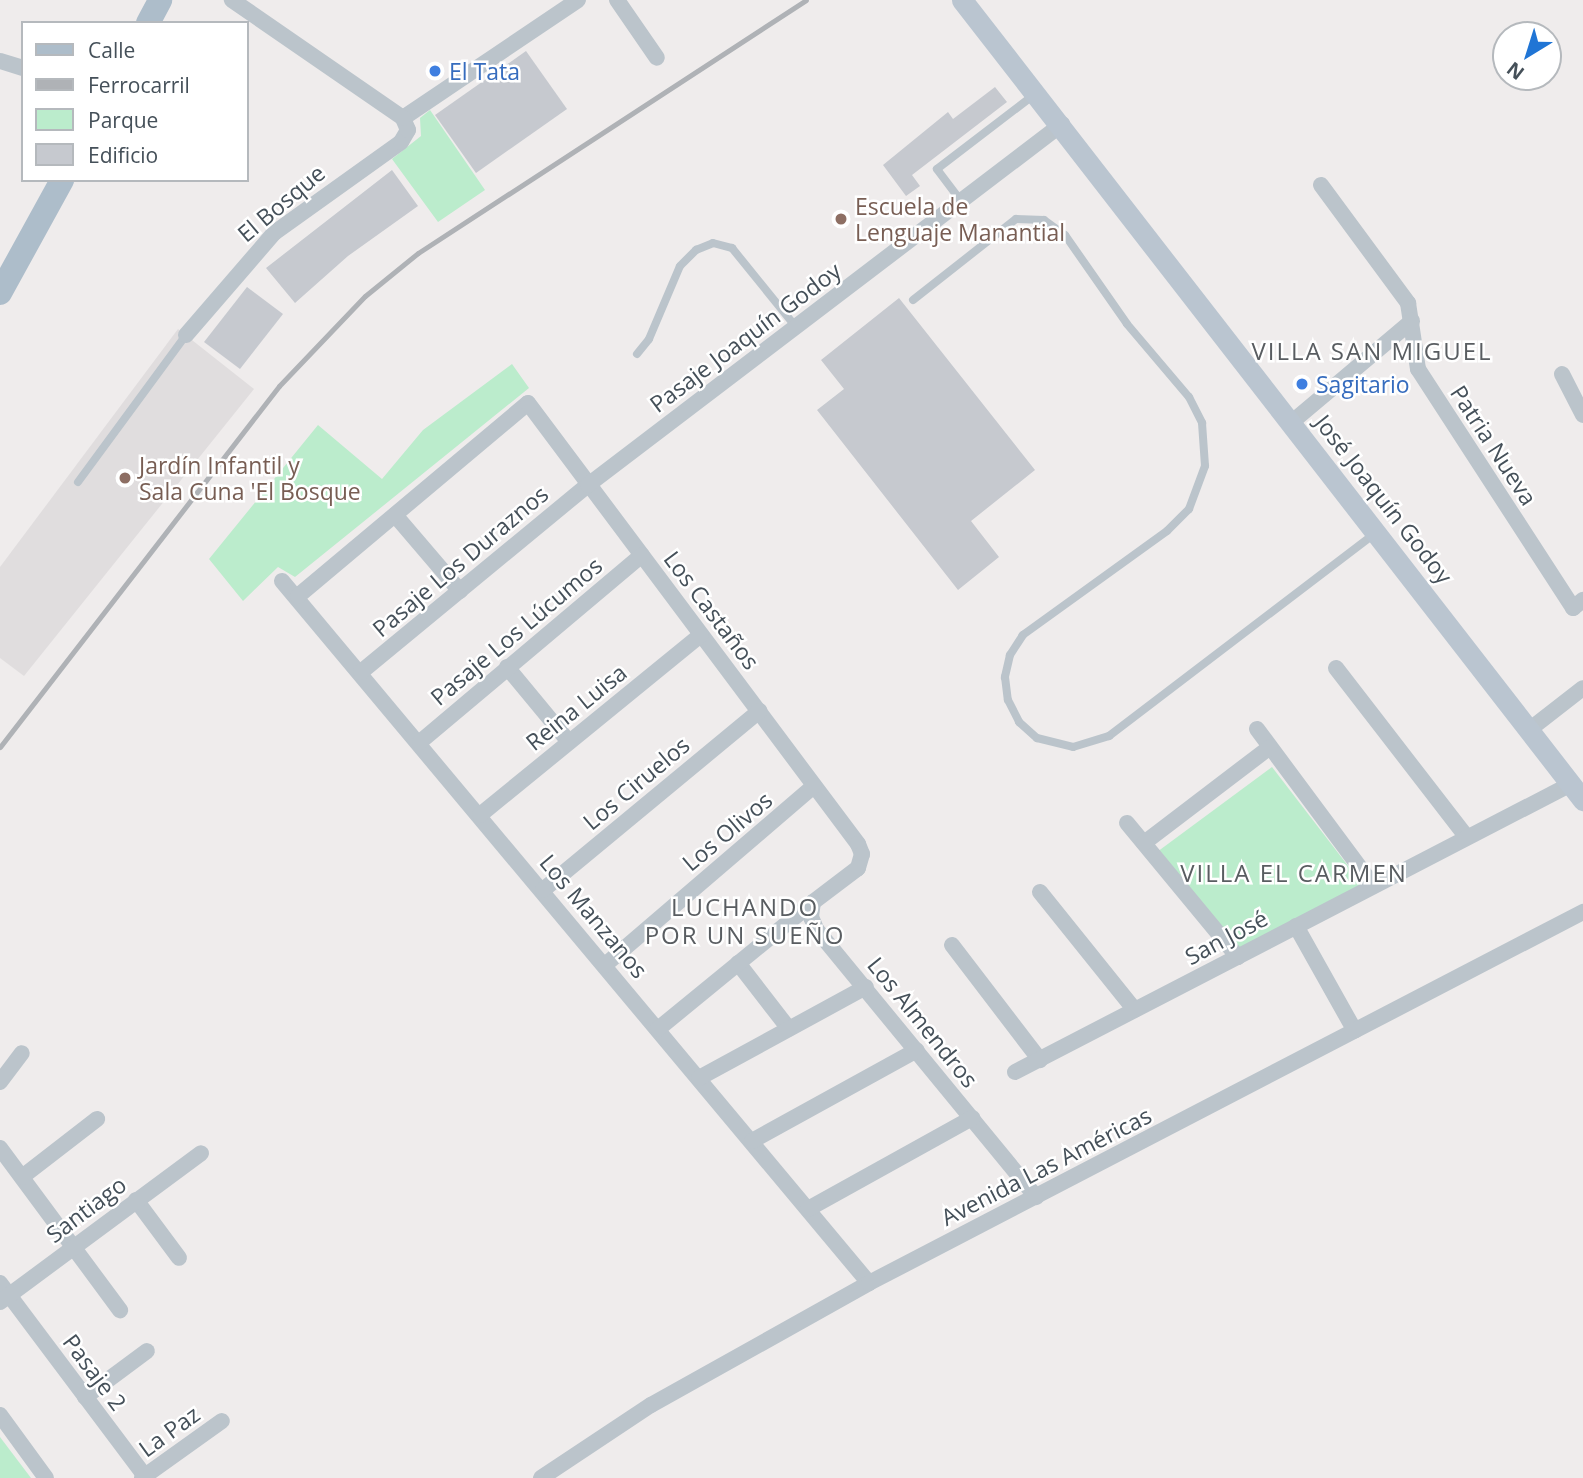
<!DOCTYPE html>
<html>
<head>
<meta charset="utf-8">
<style>
  body { margin:0 }
  #map { position:relative; width:1583px; height:1478px; overflow:hidden; background:#efecec; font-family:"Open Sans",sans-serif }
  div>[style] { position:absolute }
  .education>* { inset:0; background:#e0ddde }
  .green>* { inset:0; background:#bbeccc }
  .building>* { inset:0; background:#c6c9cf }
  .lane>* { height:8px; margin:-4px; padding:0 4px; transform-origin:4px; border-radius:4px; background:#bbc4cb }
  .street>* { height:16px; margin:-8px; padding:0 8px; transform-origin:8px; border-radius:8px; background:#bbc4cb }
  .secondary>* { height:21px; margin:-10.5px; padding:0 10.5px; transform-origin:10.5px; border-radius:10.5px; background:#bac5d0 }
  .primary>* { height:24px; margin:-12px; padding:0 12px; transform-origin:12px; border-radius:12px; background:#adbdca }
  .rail>* { height:5px; margin:-2.5px; padding:0 2.5px; transform-origin:2.5px; border-radius:2.5px; background:#afb2b6 }
  .dots>* { width:19px; height:19px; translate:-50% -50%; box-sizing:border-box; border:4px solid #fff; border-radius:50% }
  span { translate:-50% -50%; white-space:nowrap; text-align:center; line-height:1.15; -webkit-text-stroke:5px #fff; paint-order:stroke }
  .shop-label { font-size:23px; color:#366cbe }
  .left { translate:0 -50%; text-align:left }
  .street-label { font-size:23px; color:#455059 }
  .education-label { font-size:23px; color:#785e54 }
  .neighbourhood-label { font-size:24px; color:#595d61; letter-spacing:2px }
  .legend { position:absolute; left:21px; top:21px; width:228px; height:161px; box-sizing:border-box; background:#fff; border:2px solid #b5b9bd; margin:0; padding:9px 12px; list-style:none; font-size:21px; color:#455059 }
  .legend li { display:flex; align-items:center; gap:14px; height:35px }
  .legend b { width:35px; border:2px solid #b5b9bd }
  .north { position:absolute; left:1492px; top:21px; width:70px; height:70px; box-sizing:border-box; background:#fff; border:2px solid #b5b9bd; border-radius:50%; rotate:218deg; font-size:19px; font-weight:700; line-height:28px; text-align:center; color:#455059 }
  .north::after { content:''; display:block; margin:auto; width:24px; height:32px; background:#2075d5; clip-path:polygon(50% 0,100% 100%,50% 72%,0 100%) }
</style>
</head>
<body>
<div id="map">
  <div class="education">
    <i style="clip-path:polygon(178px 329px,254px 389px,24px 676px,0 658px,0 567px)"></i>
  </div>
  <div class="green">
    <i style="clip-path:polygon(430px 110px,485px 190px,438px 222px,392px 159px,421px 136px,420px 118px)"></i>
    <i style="clip-path:polygon(512px 364px,529px 388px,295px 577px,278px 567px,243px 601px,209px 559px,318px 425px,382px 479px,423px 430px)"></i>
    <i style="clip-path:polygon(1272px 767px,1362px 884px,1235px 952px,1157px 852px)"></i>
    <i style="clip-path:polygon(0 1437px,31px 1478px,0 1478px)"></i>
  </div>
  <div class="building">
    <i style="clip-path:polygon(526px 51px,567px 109px,476px 173px,435px 115px)"></i>
    <i style="clip-path:polygon(995px 87px,1007px 102px,912px 175px,920px 186px,906px 196px,883px 165px,948px 112px,953px 119px)"></i>
    <i style="clip-path:polygon(392px 170px,418px 206px,348px 256px,295px 303px,266px 268px)"></i>
    <i style="clip-path:polygon(247px 287px,283px 314px,240px 369px,204px 342px)"></i>
    <i style="clip-path:polygon(899px 298px,1035px 470px,971px 521px,999px 557px,958px 590px,817px 410px,844px 389px,821px 360px)"></i>
  </div>
  <div class="lane">
    <i style="left:961px;top:201px;width:40px;rotate:-127deg"></i>
    <i style="left:937px;top:169px;width:123px;rotate:-37.4deg"></i>
    <i style="left:913px;top:300px;width:131px;rotate:-38.2deg"></i>
    <i style="left:1016px;top:219px;width:28px;rotate:2deg"></i>
    <i style="left:1044px;top:220px;width:26px;rotate:36deg"></i>
    <i style="left:1065px;top:235px;width:108px;rotate:55.1deg"></i>
    <i style="left:1127px;top:324px;width:96px;rotate:49.7deg"></i>
    <i style="left:1189px;top:397px;width:29px;rotate:63deg"></i>
    <i style="left:1202px;top:423px;width:43px;rotate:86deg"></i>
    <i style="left:1205px;top:466px;width:46px;rotate:110.4deg"></i>
    <i style="left:1189px;top:509px;width:31px;rotate:135deg"></i>
    <i style="left:1167px;top:531px;width:178px;rotate:144.2deg"></i>
    <i style="left:1023px;top:635px;width:24px;rotate:123deg"></i>
    <i style="left:1010px;top:655px;width:23px;rotate:103deg"></i>
    <i style="left:1005px;top:677px;width:23px;rotate:83deg"></i>
    <i style="left:1008px;top:700px;width:25px;rotate:63deg"></i>
    <i style="left:1019px;top:722px;width:24px;rotate:42deg"></i>
    <i style="left:1037px;top:738px;width:37px;rotate:14deg"></i>
    <i style="left:1073px;top:747px;width:38px;rotate:-17deg"></i>
    <i style="left:1109px;top:736px;width:335px;rotate:-37.3deg"></i>
    <i style="left:637px;top:354px;width:19px;rotate:-51deg"></i>
    <i style="left:649px;top:339px;width:79px;rotate:-67deg"></i>
    <i style="left:680px;top:266px;width:23px;rotate:-45deg"></i>
    <i style="left:696px;top:250px;width:18px;rotate:-22deg"></i>
    <i style="left:713px;top:243px;width:20px;rotate:15deg"></i>
    <i style="left:732px;top:248px;width:102px;rotate:51deg"></i>
    <i style="left:78px;top:482px;width:182px;rotate:-53.7deg"></i>
  </div>
  <div class="street">
    <i style="left:617px;top:0;width:70px;rotate:55.4deg"></i>
    <i style="left:0;top:61px;width:24px;rotate:17deg"></i>
    <i style="left:403px;top:118px;width:211px;rotate:-34deg"></i>
    <i style="left:1321px;top:185px;width:147px;rotate:53.6deg"></i>
    <i style="left:1408px;top:303px;width:67px;rotate:81.4deg"></i>
    <i style="left:1418px;top:369px;width:285px;rotate:57deg"></i>
    <i style="left:1573px;top:608px;width:13px;rotate:-39deg"></i>
    <i style="left:186px;top:335px;width:135px;rotate:-49.2deg"></i>
    <i style="left:274px;top:233px;width:156px;rotate:-35.6deg"></i>
    <i style="left:401px;top:142px;width:14px;rotate:-60deg"></i>
    <i style="left:408px;top:130px;width:13px;rotate:-113deg"></i>
    <i style="left:403px;top:118px;width:208px;rotate:-145.4deg"></i>
    <i style="left:1562px;top:374px;width:46px;rotate:62.9deg"></i>
    <i style="left:1292px;top:422px;width:157px;rotate:-40.1deg"></i>
    <i style="left:395px;top:515px;width:100px;rotate:49.5deg"></i>
    <i style="left:282px;top:581px;width:915px;rotate:50.1deg"></i>
    <i style="left:298px;top:596px;width:300px;rotate:-40deg"></i>
    <i style="left:528px;top:403px;width:551px;rotate:53.19deg"></i>
    <i style="left:858px;top:844px;width:11px;rotate:68deg"></i>
    <i style="left:862px;top:854px;width:15px;rotate:106deg"></i>
    <i style="left:858px;top:868px;width:56px;rotate:142.9deg"></i>
    <i style="left:813px;top:902px;width:15px;rotate:98deg"></i>
    <i style="left:811px;top:917px;width:13px;rotate:67deg"></i>
    <i style="left:816px;top:929px;width:347px;rotate:50.6deg"></i>
    <i style="left:507px;top:667px;width:97px;rotate:50.4deg"></i>
    <i style="left:1336px;top:668px;width:212px;rotate:52.3deg"></i>
    <i style="left:361px;top:672px;width:294px;rotate:-39.5deg"></i>
    <i style="left:588px;top:485px;width:596px;rotate:-37.29deg"></i>
    <i style="left:1257px;top:729px;width:194px;rotate:53.4deg"></i>
    <i style="left:1529px;top:730px;width:68px;rotate:-37.9deg"></i>
    <i style="left:420px;top:742px;width:290px;rotate:-40.1deg"></i>
    <i style="left:480px;top:815px;width:285px;rotate:-39.2deg"></i>
    <i style="left:1127px;top:823px;width:174px;rotate:50.4deg"></i>
    <i style="left:1144px;top:843px;width:158px;rotate:-37.3deg"></i>
    <i style="left:543px;top:890px;width:281px;rotate:-39.6deg"></i>
    <i style="left:1040px;top:892px;width:151px;rotate:51.2deg"></i>
    <i style="left:1296px;top:926px;width:120px;rotate:60.7deg"></i>
    <i style="left:952px;top:945px;width:145px;rotate:52.6deg"></i>
    <i style="left:738px;top:963px;width:83px;rotate:52.3deg"></i>
    <i style="left:605px;top:965px;width:275px;rotate:-40.6deg"></i>
    <i style="left:658px;top:1029px;width:200px;rotate:-39.3deg"></i>
    <i style="left:1015px;top:1072px;width:626px;rotate:-27.38deg"></i>
    <i style="left:699px;top:1078px;width:190px;rotate:-28.6deg"></i>
    <i style="left:0;top:1082px;width:36px;rotate:-53deg"></i>
    <i style="left:752px;top:1141px;width:188px;rotate:-28.9deg"></i>
    <i style="left:0;top:1148px;width:202px;rotate:53.5deg"></i>
    <i style="left:22px;top:1177px;width:95px;rotate:-37.7deg"></i>
    <i style="left:136px;top:1200px;width:72px;rotate:53.4deg"></i>
    <i style="left:808px;top:1209px;width:188px;rotate:-29deg"></i>
    <i style="left:0;top:1283px;width:241px;rotate:53.1deg"></i>
    <i style="left:0;top:1302px;width:250px;rotate:-36.5deg"></i>
    <i style="left:85px;top:1397px;width:77px;rotate:-36.6deg"></i>
    <i style="left:0;top:1415px;width:78px;rotate:53.9deg"></i>
    <i style="left:142px;top:1478px;width:98px;rotate:-35.5deg"></i>
    <i style="left:541px;top:1478px;width:132px;rotate:-33.6deg"></i>
    <i style="left:651px;top:1405px;width:250px;rotate:-29.2deg"></i>
    <i style="left:869px;top:1283px;width:805px;rotate:-27.46deg"></i>
  </div>
  <div class="secondary">
    <i style="left:962px;top:0;width:1013px;rotate:52.18deg"></i>
  </div>
  <div class="primary">
    <i style="left:148px;top:23px;width:26px;rotate:-62deg"></i>
    <i style="left:0;top:293px;width:129px;rotate:-61.2deg"></i>
  </div>
  <div class="rail">
    <i style="left:0;top:747px;width:456px;rotate:-52.3deg"></i>
    <i style="left:279px;top:386px;width:124px;rotate:-46.3deg"></i>
    <i style="left:365px;top:296px;width:68px;rotate:-39.1deg"></i>
    <i style="left:418px;top:253px;width:463px;rotate:-33.1deg"></i>
  </div>
  <div class="dots">
    <i style="left:435px;top:71px;background:#3f7fe0"></i>
    <i style="left:841px;top:219px;background:#8d6e63"></i>
    <i style="left:1302px;top:384px;background:#3f7fe0"></i>
    <i style="left:125px;top:478px;background:#8d6e63"></i>
  </div>
  <div class="shop-label">
    <span class="left" style="left:449px;top:71px">El Tata</span>
    <span class="left" style="left:1316px;top:384px">Sagitario</span>
  </div>
  <div class="street-label">
    <span style="left:281px;top:203px;rotate:-40deg">El Bosque</span>
    <span style="left:745px;top:337px;rotate:-37deg">Pasaje Joaquín Godoy</span>
    <span style="left:1494px;top:445px;rotate:57deg">Patria Nueva</span>
    <span style="left:1384px;top:499px;rotate:52deg">José Joaquín Godoy</span>
    <span style="left:460px;top:561px;rotate:-40deg">Pasaje Los Duraznos</span>
    <span style="left:712px;top:610px;rotate:53deg">Los Castaños</span>
    <span style="left:516px;top:631px;rotate:-40deg">Pasaje Los Lúcumos</span>
    <span style="left:576px;top:707px;rotate:-39deg">Reina Luisa</span>
    <span style="left:636px;top:783px;rotate:-40deg">Los Ciruelos</span>
    <span style="left:727px;top:831px;rotate:-40deg">Los Olivos</span>
    <span style="left:594px;top:916px;rotate:50deg">Los Manzanos</span>
    <span style="left:1226px;top:937px;rotate:-28deg">San José</span>
    <span style="left:923px;top:1022px;rotate:51deg">Los Almendros</span>
    <span style="left:1046px;top:1166px;rotate:-27deg">Avenida Las Américas</span>
    <span style="left:86px;top:1209px;rotate:-37deg">Santiago</span>
    <span style="left:95px;top:1372px;rotate:53deg">Pasaje 2</span>
    <span style="left:169px;top:1431px;rotate:-36deg">La Paz</span>
  </div>
  <div class="education-label">
    <span class="left" style="left:855px;top:219px">Escuela de<br>Lenguaje Manantial</span>
    <span class="left" style="left:139px;top:478px">Jardín Infantil y<br>Sala Cuna 'El Bosque</span>
  </div>
  <div class="neighbourhood-label">
    <span style="left:1372px;top:351px">VILLA SAN MIGUEL</span>
    <span style="left:1294px;top:873px">VILLA EL CARMEN</span>
    <span style="left:745px;top:921px">LUCHANDO<br>POR UN SUEÑO</span>
  </div>
  <ul class="legend">
  <li><b style="height:9px;background:#adbdca"></b>Calle</li>
  <li><b style="height:9px;background:#afb2b6"></b>Ferrocarril</li>
  <li><b style="height:19px;background:#bbeccc"></b>Parque</li>
  <li><b style="height:19px;background:#c6c9cf"></b>Edificio</li>
  </ul>
  <div class="north">N</div>
</div>
</body>
</html>
